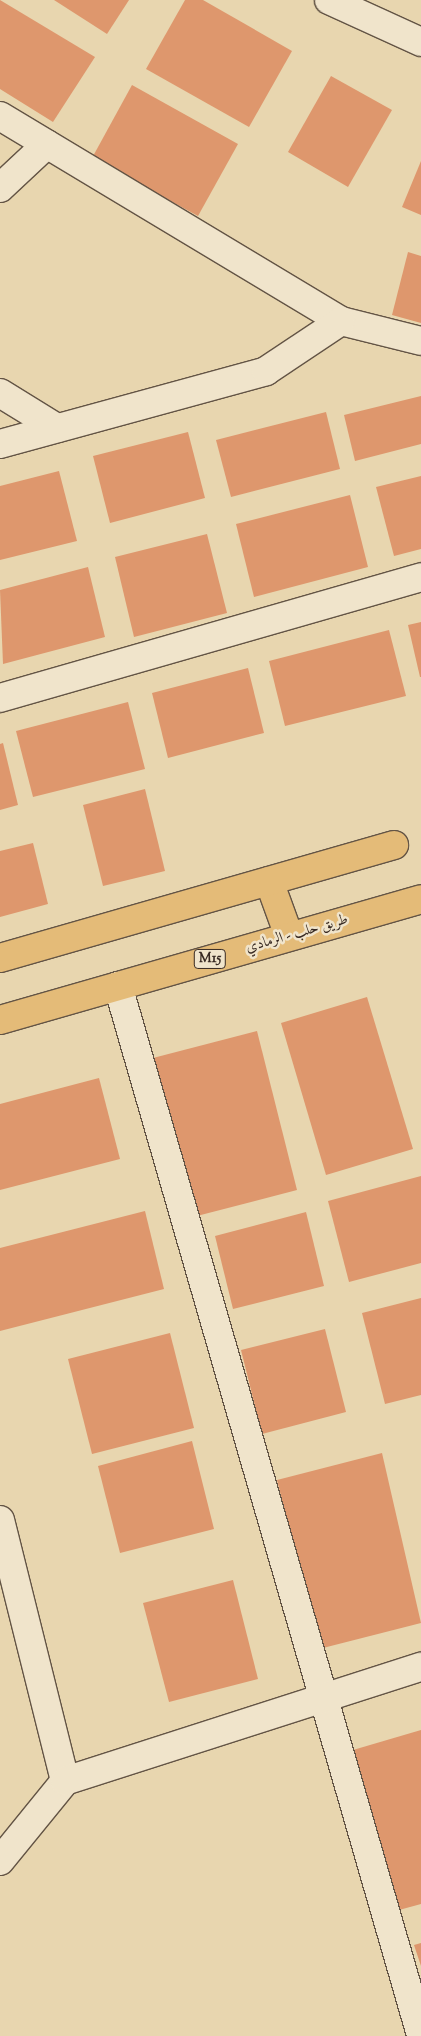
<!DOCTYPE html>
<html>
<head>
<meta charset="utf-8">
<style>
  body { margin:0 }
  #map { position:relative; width:421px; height:2036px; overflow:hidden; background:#e8d6af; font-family:"Sorts Mill Goudy",Amiri,serif }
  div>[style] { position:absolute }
  .building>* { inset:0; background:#de976d }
  .roads { filter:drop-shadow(1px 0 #635445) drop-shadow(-1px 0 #635445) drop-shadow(0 1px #635445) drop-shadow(0 -1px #635445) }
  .minor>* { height:28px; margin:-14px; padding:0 14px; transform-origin:14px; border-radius:14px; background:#f0e4cb }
  .trunk>* { height:28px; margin:-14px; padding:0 14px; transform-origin:14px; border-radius:14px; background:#e4bb78 }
  span { translate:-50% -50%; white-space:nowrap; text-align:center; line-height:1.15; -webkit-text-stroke:5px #f0e4cb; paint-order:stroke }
  .shield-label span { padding:1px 4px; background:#f0e4cb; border:1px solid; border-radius:4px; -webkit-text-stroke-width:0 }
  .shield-label { font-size:14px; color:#372922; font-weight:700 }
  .street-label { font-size:15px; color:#372922 }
</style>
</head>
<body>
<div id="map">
  <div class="building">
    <i style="clip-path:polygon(0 0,95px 57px,53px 122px,0 89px)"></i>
    <i style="clip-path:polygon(54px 0,129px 0,107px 34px)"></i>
    <i style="clip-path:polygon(185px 0,203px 0,292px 51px,249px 127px,146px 69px)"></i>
    <i style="clip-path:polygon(331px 76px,392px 110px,348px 187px,288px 152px)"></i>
    <i style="clip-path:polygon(132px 85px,238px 144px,198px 216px,92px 158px)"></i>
    <i style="clip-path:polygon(421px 161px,421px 215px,402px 207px)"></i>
    <i style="clip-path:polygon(408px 252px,421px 256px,421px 323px,392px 315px)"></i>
    <i style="clip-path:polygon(421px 396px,421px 444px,355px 461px,344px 415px)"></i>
    <i style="clip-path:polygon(326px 412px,340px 469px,231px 497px,216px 440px)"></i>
    <i style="clip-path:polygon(188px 432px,205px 498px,110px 523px,93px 456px)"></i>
    <i style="clip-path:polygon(59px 471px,77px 541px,0 560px,0 486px)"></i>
    <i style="clip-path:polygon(421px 476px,421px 549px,394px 556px,376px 487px)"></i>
    <i style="clip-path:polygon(350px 495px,368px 567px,254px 597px,236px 524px)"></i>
    <i style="clip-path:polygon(207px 534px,227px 613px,134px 637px,115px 557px)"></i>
    <i style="clip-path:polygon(88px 567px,105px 637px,3px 664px,0 590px)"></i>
    <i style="clip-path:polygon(421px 622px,421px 677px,420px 677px,408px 625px)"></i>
    <i style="clip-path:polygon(389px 630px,406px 696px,285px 726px,269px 661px)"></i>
    <i style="clip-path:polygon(248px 668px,264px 733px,168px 758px,152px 693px)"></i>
    <i style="clip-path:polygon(128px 702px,145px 769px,33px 797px,16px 731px)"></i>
    <i style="clip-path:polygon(3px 743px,18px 805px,0 810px,0 744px)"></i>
    <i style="clip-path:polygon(145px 789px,165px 871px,103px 886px,83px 805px)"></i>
    <i style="clip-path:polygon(33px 843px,48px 904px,0 917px,0 851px)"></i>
    <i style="clip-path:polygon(367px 997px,413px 1149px,326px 1175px,281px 1023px)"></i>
    <i style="clip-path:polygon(257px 1031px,297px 1190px,193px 1217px,153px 1058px)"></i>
    <i style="clip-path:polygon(99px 1078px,120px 1159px,0 1190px,0 1104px)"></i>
    <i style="clip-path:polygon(421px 1176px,421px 1263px,349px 1282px,328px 1201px)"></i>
    <i style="clip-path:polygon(145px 1211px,164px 1289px,0 1331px,0 1248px)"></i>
    <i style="clip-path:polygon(306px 1212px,324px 1286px,233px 1309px,215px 1236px)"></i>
    <i style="clip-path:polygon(421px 1298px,421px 1395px,385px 1404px,362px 1313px)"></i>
    <i style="clip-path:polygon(325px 1329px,346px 1412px,262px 1434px,241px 1350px)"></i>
    <i style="clip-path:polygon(170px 1333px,194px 1428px,92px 1454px,68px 1359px)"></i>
    <i style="clip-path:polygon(192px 1441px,214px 1529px,120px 1553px,98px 1466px)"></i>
    <i style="clip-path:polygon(382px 1453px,421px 1623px,319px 1649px,277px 1480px)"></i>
    <i style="clip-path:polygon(233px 1580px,258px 1679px,169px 1702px,143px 1603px)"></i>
    <i style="clip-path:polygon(421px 1730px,421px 1904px,399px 1910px,353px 1750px)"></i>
    <i style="clip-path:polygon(421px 1943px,421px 1966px,414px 1945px)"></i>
  </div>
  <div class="roads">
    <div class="minor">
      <i style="left:329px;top:0;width:101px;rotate:24.5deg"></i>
      <i style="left:0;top:116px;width:398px;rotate:31deg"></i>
      <i style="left:341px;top:321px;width:82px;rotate:14deg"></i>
      <i style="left:0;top:188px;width:64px;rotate:-43.1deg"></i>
      <i style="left:0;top:393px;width:67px;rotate:31.6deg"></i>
      <i style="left:0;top:444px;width:276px;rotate:-15.3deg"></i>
      <i style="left:266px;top:371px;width:90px;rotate:-33.7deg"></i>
      <i style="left:0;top:698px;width:438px;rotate:-16deg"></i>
      <i style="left:118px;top:986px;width:1092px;rotate:73.89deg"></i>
      <i style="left:0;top:1520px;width:269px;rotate:76deg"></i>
      <i style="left:0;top:1861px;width:103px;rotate:-50.9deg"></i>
      <i style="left:65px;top:1781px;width:374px;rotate:-17.8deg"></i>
    </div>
    <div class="trunk">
      <i style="left:269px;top:881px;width:59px;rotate:70deg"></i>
      <i style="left:0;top:958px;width:410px;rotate:-16deg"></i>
      <i style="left:0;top:1020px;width:438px;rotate:-16deg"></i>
    </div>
  </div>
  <div class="shield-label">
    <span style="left:210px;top:959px">M15</span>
  </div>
  <div class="street-label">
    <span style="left:297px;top:934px;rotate:-16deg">طريق حلب - الرمادي</span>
  </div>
</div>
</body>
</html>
